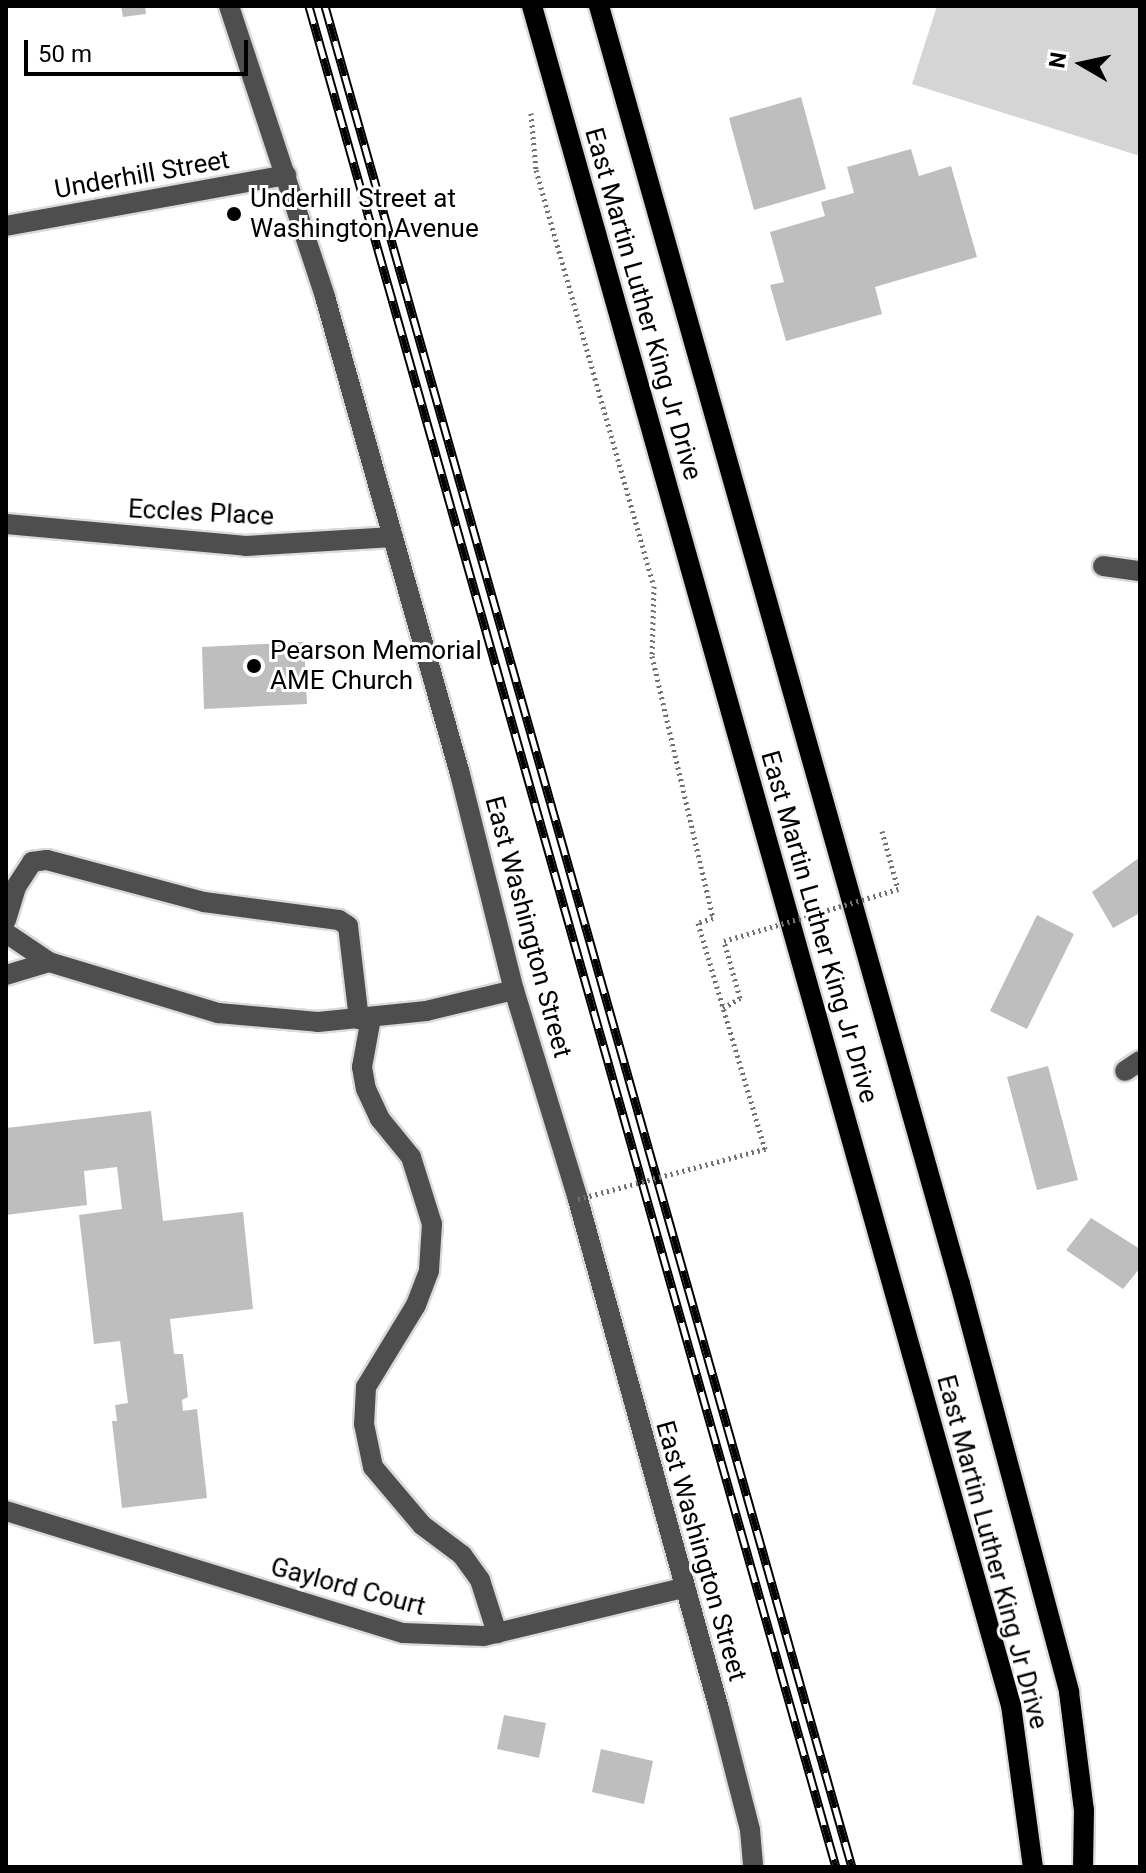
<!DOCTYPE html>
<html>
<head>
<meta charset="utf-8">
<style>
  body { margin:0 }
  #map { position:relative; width:1146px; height:1873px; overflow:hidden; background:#fff; font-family:Roboto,sans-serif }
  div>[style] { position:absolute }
  .green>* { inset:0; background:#d5d5d5 }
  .building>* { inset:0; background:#bebebe }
  .path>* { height:5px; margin-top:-2.5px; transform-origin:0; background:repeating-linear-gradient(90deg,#707070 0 2px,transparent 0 6px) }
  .roads { filter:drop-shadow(2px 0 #dbdbdb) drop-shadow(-2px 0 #dbdbdb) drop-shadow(0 2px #dbdbdb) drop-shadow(0 -2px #dbdbdb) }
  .minor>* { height:20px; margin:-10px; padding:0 10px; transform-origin:10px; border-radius:10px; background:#4e4e4e }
  .major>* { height:20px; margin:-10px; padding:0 10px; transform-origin:10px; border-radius:10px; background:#000 }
  .rail>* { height:9px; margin-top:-4.5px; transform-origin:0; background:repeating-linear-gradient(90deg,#fff 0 18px,#000 0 36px); box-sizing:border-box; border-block:2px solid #000 }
  .path-bridge>* { height:5px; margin-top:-2.5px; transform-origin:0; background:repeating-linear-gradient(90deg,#707070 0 2px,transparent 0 6px) }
  .dots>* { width:22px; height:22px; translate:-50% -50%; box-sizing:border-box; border:4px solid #fff; border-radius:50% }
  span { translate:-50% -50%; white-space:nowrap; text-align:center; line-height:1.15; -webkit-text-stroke:6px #fff; paint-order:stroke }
  .street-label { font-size:26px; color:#000 }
  .poi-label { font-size:26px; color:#000 }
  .left { translate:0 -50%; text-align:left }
  .frame { position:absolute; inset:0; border:8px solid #000; pointer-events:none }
  .north { position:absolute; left:1042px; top:24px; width:80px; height:80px; -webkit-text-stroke:6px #fff; paint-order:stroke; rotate:279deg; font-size:22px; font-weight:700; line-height:32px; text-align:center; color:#000 }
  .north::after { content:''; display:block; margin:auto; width:28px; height:36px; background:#000; clip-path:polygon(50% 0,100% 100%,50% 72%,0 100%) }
  .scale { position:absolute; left:24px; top:40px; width:224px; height:36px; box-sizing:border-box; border:4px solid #000; border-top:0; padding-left:10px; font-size:24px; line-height:28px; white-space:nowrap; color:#000; -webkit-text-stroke:6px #fff; paint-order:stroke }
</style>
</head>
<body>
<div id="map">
  <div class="green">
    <i style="clip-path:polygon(937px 6px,1140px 6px,1140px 156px,912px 84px)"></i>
  </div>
  <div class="building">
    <i style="clip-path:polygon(121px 6px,145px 6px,146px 14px,123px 17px)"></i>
    <i style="clip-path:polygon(801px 97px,826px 189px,754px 210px,729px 118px)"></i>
    <i style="clip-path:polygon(911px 149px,919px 176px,951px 166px,977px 257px,875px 287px,882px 314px,786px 341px,770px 285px,784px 282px,770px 232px,825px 216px,821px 202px,854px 193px,847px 167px)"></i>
    <i style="clip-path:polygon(304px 642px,307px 704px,204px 709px,202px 647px)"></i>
    <i style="clip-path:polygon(1140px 857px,1140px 913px,1113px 928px,1092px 892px)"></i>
    <i style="clip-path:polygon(1037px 915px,1074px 934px,1027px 1029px,990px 1011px)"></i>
    <i style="clip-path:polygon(1048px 1066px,1078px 1180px,1037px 1190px,1007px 1077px)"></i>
    <i style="clip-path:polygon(151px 1111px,163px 1221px,243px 1212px,253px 1309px,170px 1319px,174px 1354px,183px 1354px,188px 1397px,182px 1400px,183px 1411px,197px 1409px,207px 1498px,122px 1508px,112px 1421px,117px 1421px,115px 1405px,128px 1403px,120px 1341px,94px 1344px,79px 1215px,122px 1209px,117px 1167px,84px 1171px,87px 1205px,6px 1215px,6px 1128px)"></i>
    <i style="clip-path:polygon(1091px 1218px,1140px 1249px,1140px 1268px,1123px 1289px,1066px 1250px)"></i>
    <i style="clip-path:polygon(504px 1715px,546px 1723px,539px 1758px,497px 1749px)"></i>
    <i style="clip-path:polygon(601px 1749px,653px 1761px,644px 1804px,592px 1792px)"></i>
  </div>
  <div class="path">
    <i style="left:531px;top:113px;width:57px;rotate:85deg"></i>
    <i style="left:536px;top:170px;width:432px;rotate:74.2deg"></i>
    <i style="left:654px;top:586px;width:70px;rotate:91.6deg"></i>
    <i style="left:652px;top:656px;width:269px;rotate:76.9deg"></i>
    <i style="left:713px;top:918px;width:16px;rotate:162deg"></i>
    <i style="left:698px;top:923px;width:236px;rotate:73.5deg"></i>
    <i style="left:882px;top:831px;width:60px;rotate:74.6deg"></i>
    <i style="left:723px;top:1008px;width:20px;rotate:-30deg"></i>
    <i style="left:740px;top:998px;width:59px;rotate:-105.7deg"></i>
  </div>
  <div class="roads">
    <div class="minor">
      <i style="left:229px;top:6px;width:306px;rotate:71.7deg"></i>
      <i style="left:325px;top:297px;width:496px;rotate:74.2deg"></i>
      <i style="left:460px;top:774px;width:223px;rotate:76deg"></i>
      <i style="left:514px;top:990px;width:215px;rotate:73deg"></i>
      <i style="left:577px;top:1196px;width:532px;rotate:74.53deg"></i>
      <i style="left:719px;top:1709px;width:125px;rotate:75.6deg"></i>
      <i style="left:750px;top:1830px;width:37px;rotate:85deg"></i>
      <i style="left:6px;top:226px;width:285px;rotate:-10.3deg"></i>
      <i style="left:6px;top:524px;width:241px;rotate:5.2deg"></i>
      <i style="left:246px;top:546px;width:147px;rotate:-3.5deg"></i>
      <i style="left:1103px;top:566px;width:37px;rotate:8deg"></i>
      <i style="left:6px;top:920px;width:34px;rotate:-73deg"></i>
      <i style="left:16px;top:887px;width:30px;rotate:-57deg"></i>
      <i style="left:32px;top:862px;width:15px;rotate:-8deg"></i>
      <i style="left:47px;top:860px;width:163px;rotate:15deg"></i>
      <i style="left:204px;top:902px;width:136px;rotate:7.6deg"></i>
      <i style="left:339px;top:920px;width:11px;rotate:34deg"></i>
      <i style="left:348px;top:926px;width:94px;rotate:83.3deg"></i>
      <i style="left:6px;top:933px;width:52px;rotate:34deg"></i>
      <i style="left:49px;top:962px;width:177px;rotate:16.8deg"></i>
      <i style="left:218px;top:1013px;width:100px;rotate:5.1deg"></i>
      <i style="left:318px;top:1022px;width:109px;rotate:-5.8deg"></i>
      <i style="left:426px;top:1011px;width:90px;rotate:-13.4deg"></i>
      <i style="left:6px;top:975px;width:45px;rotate:-16.8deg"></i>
      <i style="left:371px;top:1018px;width:50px;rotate:100.4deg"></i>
      <i style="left:362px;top:1067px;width:22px;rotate:80deg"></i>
      <i style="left:366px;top:1089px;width:33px;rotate:65deg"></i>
      <i style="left:380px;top:1119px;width:49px;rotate:50.8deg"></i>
      <i style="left:411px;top:1157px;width:70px;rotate:72.6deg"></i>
      <i style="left:432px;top:1224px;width:47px;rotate:93.7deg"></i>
      <i style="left:429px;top:1271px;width:36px;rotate:111deg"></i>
      <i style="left:416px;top:1305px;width:96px;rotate:121.4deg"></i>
      <i style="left:366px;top:1387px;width:37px;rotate:93deg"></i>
      <i style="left:364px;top:1424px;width:44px;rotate:78.2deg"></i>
      <i style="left:373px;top:1467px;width:76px;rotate:49.8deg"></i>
      <i style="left:422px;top:1525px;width:50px;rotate:36.9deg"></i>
      <i style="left:462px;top:1555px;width:31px;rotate:54deg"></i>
      <i style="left:480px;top:1580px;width:56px;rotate:72.2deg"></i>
      <i style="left:1125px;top:1071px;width:18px;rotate:-34deg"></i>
      <i style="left:6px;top:1511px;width:415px;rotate:17.1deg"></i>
      <i style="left:403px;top:1633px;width:81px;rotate:2.1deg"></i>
      <i style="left:484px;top:1636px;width:204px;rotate:-13.6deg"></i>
    </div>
    <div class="major">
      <i style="left:532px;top:6px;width:1765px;rotate:74.26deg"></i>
      <i style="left:1011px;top:1705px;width:163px;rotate:82.3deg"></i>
      <i style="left:599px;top:6px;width:1328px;rotate:74.23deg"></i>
      <i style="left:960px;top:1284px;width:422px;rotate:75deg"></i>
      <i style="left:1069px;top:1692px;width:119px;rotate:82.8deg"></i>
      <i style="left:1084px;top:1810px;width:57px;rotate:91deg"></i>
    </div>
  </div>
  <div class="rail">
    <i style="left:309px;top:6px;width:1934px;rotate:74.19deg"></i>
    <i style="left:325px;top:6px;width:1934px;rotate:74.19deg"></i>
  </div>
  <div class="path-bridge">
    <i style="left:724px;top:941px;width:182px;rotate:-16.6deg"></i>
    <i style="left:578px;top:1199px;width:194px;rotate:-15deg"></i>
  </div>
  <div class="dots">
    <i style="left:234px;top:214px;background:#000"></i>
    <i style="left:254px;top:666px;background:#000"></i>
  </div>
  <div class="street-label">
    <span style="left:142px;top:175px;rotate:-10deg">Underhill Street</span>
    <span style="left:643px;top:304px;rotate:74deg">East Martin Luther King Jr Drive</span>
    <span style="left:201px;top:513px;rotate:3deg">Eccles Place</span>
    <span style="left:528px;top:927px;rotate:75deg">East Washington Street</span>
    <span style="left:819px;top:927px;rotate:74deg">East Martin Luther King Jr Drive</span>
    <span style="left:701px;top:1551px;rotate:74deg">East Washington Street</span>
    <span style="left:992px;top:1552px;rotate:75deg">East Martin Luther King Jr Drive</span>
    <span style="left:348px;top:1587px;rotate:15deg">Gaylord Court</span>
  </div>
  <div class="poi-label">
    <span class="left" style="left:250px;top:214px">Underhill Street at<br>Washington Avenue</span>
    <span class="left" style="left:270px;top:666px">Pearson Memorial<br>AME Church</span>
  </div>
  <div class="frame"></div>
  <div class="north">N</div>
  <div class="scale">50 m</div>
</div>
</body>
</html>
